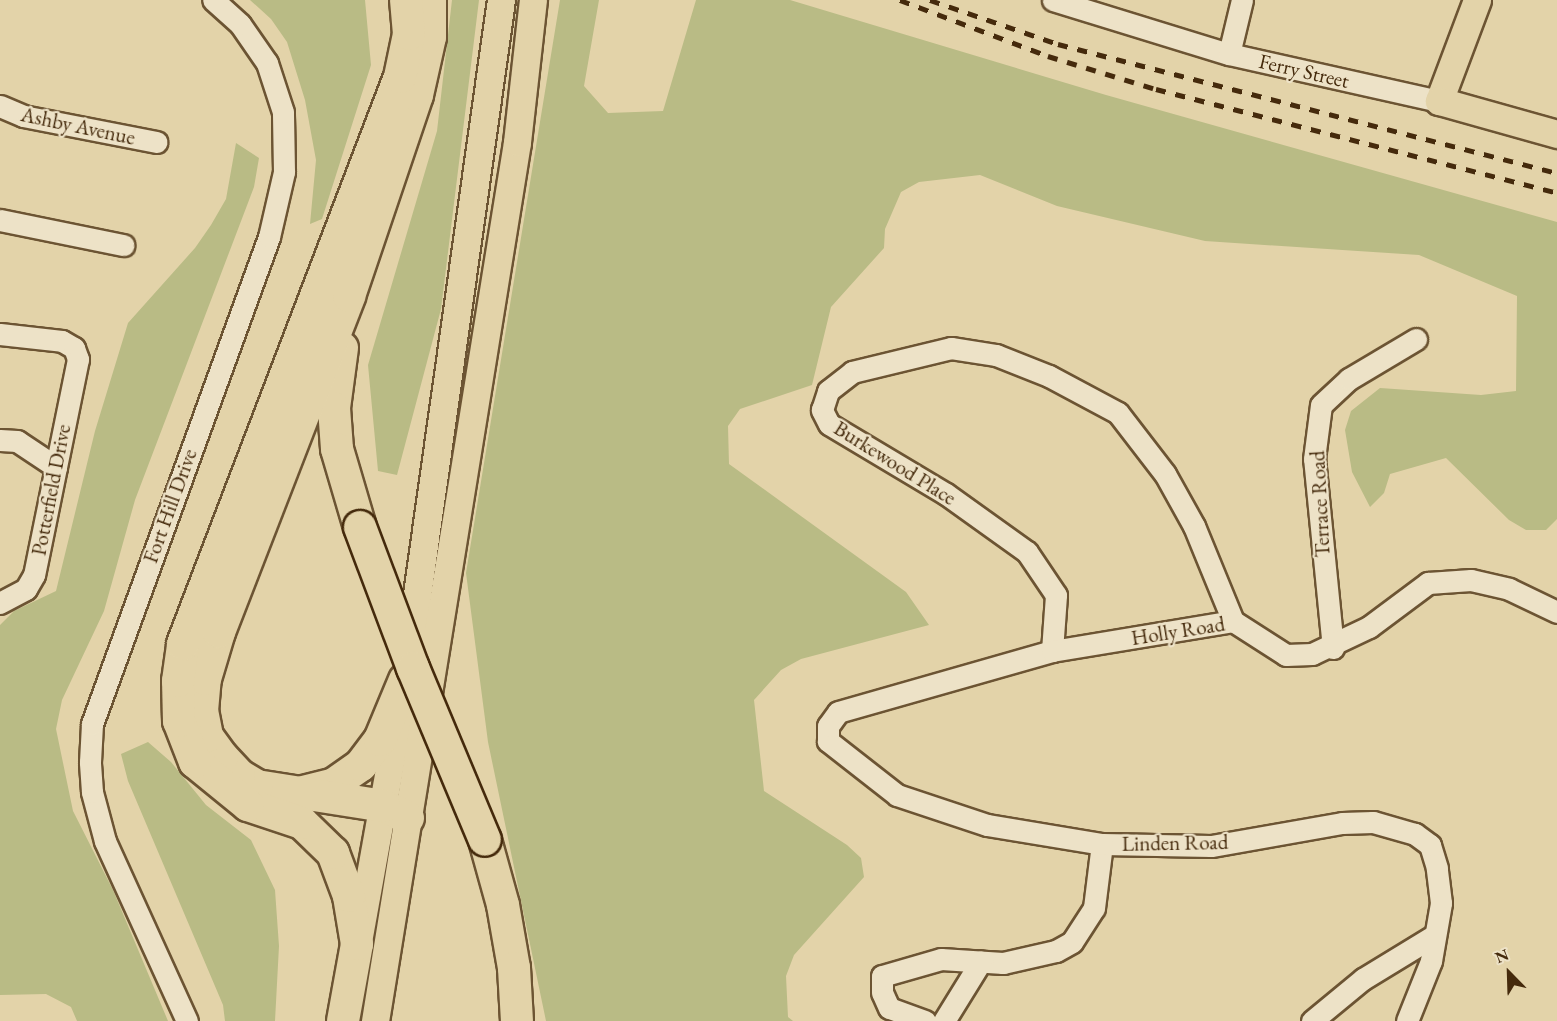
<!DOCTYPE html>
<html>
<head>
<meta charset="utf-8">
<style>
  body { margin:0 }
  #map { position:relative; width:1557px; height:1021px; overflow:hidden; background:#e3d3a9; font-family:"EB Garamond",serif }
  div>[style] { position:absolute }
  .green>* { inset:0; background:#b9bb85 }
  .roads { filter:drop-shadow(2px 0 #6c5433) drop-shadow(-2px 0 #6c5433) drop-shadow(0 2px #6c5433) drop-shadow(0 -2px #6c5433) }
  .minor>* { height:21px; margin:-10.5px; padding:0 10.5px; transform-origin:10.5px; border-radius:10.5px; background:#ede2c7 }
  .major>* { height:27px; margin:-13.5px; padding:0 13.5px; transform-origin:13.5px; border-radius:13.5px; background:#e3d3a9 }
  .highway>* { height:32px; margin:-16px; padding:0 16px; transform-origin:16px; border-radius:16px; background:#e3d3a9 }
  .rail>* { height:4.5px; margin-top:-2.25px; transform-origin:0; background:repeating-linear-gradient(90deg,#452a0c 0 10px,transparent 0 20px) }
  .bridges { filter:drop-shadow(2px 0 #452a0c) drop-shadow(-2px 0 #452a0c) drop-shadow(0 2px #452a0c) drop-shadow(0 -2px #452a0c) }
  .highway-bridge>* { height:32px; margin:-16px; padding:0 16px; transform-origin:16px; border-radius:16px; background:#e3d3a9 }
  span { translate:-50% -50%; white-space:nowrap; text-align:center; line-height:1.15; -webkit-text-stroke:4.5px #ede2c7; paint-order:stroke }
  .street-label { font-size:21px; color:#452a0c }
  .north { position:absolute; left:1479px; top:943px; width:60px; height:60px; -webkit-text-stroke:4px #ede2c7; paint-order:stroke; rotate:337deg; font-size:16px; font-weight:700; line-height:24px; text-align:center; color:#452a0c }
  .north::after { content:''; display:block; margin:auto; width:21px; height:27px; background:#452a0c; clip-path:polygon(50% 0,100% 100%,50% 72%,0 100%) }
</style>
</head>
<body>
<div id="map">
  <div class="green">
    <i style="clip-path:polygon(250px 0,365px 0,371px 65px,322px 219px,310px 224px,316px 160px,305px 100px,287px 42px,271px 19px)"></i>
    <i style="clip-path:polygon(452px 0,479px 0,441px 309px,397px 475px,378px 471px,368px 365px,437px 131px)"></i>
    <i style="clip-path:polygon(560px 0,599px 0,584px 86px,608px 113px,663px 111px,696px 0,790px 0,1106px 95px,1557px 222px,1557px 519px,1546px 530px,1526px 530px,1509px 520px,1446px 458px,1390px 474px,1384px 493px,1370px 507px,1352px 472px,1345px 430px,1351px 411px,1380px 388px,1481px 395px,1516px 391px,1517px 296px,1419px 255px,1205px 241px,1057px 206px,980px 175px,919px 182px,901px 192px,885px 229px,884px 248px,831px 307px,812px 385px,740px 409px,728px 426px,729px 464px,906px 592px,929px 625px,801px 659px,781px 670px,754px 700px,764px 791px,847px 845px,861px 858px,864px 877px,794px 955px,786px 976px,788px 1017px,793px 1021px,546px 1021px,488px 742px,466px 573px)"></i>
    <i style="clip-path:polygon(236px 143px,259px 158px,254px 187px,135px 500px,104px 611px,62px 700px,56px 729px,73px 811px,113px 890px,168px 1021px,77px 1021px,71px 1007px,46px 994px,0 995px,0 625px,14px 611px,56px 591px,95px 431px,128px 323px,195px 248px,211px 225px,226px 199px)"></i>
    <i style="clip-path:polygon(148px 742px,171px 762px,206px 805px,251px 840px,275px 890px,279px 946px,275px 1021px,225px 1021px,223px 1005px,128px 781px,121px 754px)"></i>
  </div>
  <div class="roads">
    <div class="minor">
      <i style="left:1053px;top:0;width:184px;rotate:17.1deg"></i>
      <i style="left:1229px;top:54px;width:215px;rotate:12.6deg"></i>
      <i style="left:1229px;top:54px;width:56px;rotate:-76.5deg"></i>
      <i style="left:0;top:106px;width:25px;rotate:23deg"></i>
      <i style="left:23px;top:116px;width:136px;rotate:11deg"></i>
      <i style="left:0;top:220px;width:126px;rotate:11.5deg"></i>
      <i style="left:0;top:334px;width:62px;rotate:6.4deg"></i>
      <i style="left:62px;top:341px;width:14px;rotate:30deg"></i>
      <i style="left:74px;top:348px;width:12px;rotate:70deg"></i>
      <i style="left:78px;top:359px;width:220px;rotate:101.5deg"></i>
      <i style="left:34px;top:575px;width:16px;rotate:120deg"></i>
      <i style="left:26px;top:589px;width:30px;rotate:152deg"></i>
      <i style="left:0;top:440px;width:17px;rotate:3deg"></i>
      <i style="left:17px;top:441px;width:47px;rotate:33.7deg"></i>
      <i style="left:1333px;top:648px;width:190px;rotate:-95.7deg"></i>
      <i style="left:1314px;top:459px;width:54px;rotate:-82.6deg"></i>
      <i style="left:1321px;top:405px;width:38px;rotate:-43deg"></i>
      <i style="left:1349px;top:379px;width:78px;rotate:-30.8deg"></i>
      <i style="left:1052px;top:651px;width:56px;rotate:-85.9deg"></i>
      <i style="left:1056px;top:595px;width:52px;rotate:-124deg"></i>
      <i style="left:1027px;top:552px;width:100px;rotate:-144.4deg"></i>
      <i style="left:946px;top:494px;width:136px;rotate:-149.1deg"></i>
      <i style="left:829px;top:424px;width:16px;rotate:-117deg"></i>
      <i style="left:822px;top:410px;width:20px;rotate:-72deg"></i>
      <i style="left:828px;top:391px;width:31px;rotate:-38deg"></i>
      <i style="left:852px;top:372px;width:102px;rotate:-13.6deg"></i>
      <i style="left:951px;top:348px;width:46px;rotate:8.8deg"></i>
      <i style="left:996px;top:355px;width:57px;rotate:21.6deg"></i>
      <i style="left:1049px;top:376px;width:78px;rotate:28.2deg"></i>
      <i style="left:1118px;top:413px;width:77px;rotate:52.4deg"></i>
      <i style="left:1165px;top:474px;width:60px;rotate:60.9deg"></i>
      <i style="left:1194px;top:526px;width:103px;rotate:67.7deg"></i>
      <i style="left:187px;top:1021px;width:198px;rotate:-114.5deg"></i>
      <i style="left:105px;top:841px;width:51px;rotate:-104.9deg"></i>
      <i style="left:92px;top:792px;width:30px;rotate:-94deg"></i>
      <i style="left:90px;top:762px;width:38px;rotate:-87deg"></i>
      <i style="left:92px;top:724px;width:518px;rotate:-70.03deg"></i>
      <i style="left:269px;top:237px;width:67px;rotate:-77deg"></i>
      <i style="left:284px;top:172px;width:60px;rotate:-91deg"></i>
      <i style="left:283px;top:112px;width:52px;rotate:-108.1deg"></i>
      <i style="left:267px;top:63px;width:47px;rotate:-124.7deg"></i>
      <i style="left:240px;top:24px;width:36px;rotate:-138deg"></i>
      <i style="left:925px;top:1021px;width:38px;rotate:-160deg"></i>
      <i style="left:889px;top:1008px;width:17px;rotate:-114deg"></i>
      <i style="left:882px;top:992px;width:16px;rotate:-90deg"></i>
      <i style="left:882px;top:976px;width:61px;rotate:-16.1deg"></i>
      <i style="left:941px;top:959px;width:62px;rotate:3.7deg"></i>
      <i style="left:1003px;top:963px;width:54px;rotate:-12.8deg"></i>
      <i style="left:1056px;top:951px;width:18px;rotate:-29deg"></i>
      <i style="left:1072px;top:942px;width:40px;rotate:-57.1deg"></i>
      <i style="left:1094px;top:908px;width:64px;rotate:-82.9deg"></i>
      <i style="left:944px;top:1021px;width:70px;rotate:-58.3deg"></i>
      <i style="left:1312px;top:1021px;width:66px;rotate:-39.5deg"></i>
      <i style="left:1363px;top:979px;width:84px;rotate:-31.4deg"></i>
      <i style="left:1407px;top:1021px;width:65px;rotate:-68.2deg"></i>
      <i style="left:1431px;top:961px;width:59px;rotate:-80.2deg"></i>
      <i style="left:1441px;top:903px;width:35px;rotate:-97deg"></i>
      <i style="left:1437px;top:868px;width:24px;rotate:-107deg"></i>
      <i style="left:1430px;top:845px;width:19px;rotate:-144deg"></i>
      <i style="left:1415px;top:834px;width:44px;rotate:-164.1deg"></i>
      <i style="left:1373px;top:822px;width:31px;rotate:178deg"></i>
      <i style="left:1342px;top:823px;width:133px;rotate:170deg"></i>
      <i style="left:1211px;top:846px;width:109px;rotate:-178.9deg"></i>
      <i style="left:1102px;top:844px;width:117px;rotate:-170.6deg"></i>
      <i style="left:987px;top:825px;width:95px;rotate:-161.6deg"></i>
      <i style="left:897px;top:795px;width:88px;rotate:-142deg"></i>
      <i style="left:828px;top:741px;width:15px;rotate:-90deg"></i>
      <i style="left:828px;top:726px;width:17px;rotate:-54deg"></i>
      <i style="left:838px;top:712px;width:223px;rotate:-15.9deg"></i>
      <i style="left:1052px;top:651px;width:183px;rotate:-9.4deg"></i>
      <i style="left:1233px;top:621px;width:63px;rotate:32.7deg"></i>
      <i style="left:1286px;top:655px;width:26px;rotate:-2deg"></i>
      <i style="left:1312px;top:654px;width:63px;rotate:-25.3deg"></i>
      <i style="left:1369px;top:627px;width:74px;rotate:-36.7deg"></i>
      <i style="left:1428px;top:583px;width:43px;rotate:-4deg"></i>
      <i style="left:1471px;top:580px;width:39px;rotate:13deg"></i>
      <i style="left:1509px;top:589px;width:53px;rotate:25.6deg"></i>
    </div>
    <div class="major">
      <i style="left:1477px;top:0;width:108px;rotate:110.6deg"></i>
      <i style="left:1439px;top:101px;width:123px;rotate:15.6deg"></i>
      <i style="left:408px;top:658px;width:665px;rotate:-81.96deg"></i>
      <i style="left:359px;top:936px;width:226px;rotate:-79.8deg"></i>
      <i style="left:375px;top:1021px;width:890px;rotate:-80.82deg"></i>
      <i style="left:517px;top:142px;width:143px;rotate:-83.6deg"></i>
    </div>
    <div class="highway">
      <i style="left:342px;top:348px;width:61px;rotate:97.6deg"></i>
      <i style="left:334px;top:408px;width:41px;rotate:85.8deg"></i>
      <i style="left:337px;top:449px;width:81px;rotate:73.6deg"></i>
      <i style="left:303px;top:792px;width:32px;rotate:-14deg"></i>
      <i style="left:334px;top:784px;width:33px;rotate:-35deg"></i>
      <i style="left:361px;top:765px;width:31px;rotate:-53deg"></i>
      <i style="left:380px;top:740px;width:65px;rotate:-67.4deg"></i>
      <i style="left:408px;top:818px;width:27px;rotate:-153deg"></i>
      <i style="left:384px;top:806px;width:129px;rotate:-171.1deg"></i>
      <i style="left:257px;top:786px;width:21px;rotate:-149deg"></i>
      <i style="left:239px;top:775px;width:25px;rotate:-133deg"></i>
      <i style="left:222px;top:757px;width:26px;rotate:-126deg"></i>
      <i style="left:207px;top:736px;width:25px;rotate:-101deg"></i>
      <i style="left:202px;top:711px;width:32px;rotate:-85deg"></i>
      <i style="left:205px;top:679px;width:49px;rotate:-73.4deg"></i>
      <i style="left:219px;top:632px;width:360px;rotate:-68.8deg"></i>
      <i style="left:349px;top:296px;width:212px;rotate:-71.3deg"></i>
      <i style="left:417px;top:95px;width:59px;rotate:-77.4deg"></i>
      <i style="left:430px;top:37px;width:37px;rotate:-90deg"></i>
      <i style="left:485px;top:840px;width:67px;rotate:74.5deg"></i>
      <i style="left:503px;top:905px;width:64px;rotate:80.1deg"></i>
      <i style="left:514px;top:968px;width:53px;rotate:86.8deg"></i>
      <i style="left:343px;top:1021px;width:78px;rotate:-79.7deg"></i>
      <i style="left:357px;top:944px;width:49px;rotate:-99.5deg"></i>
      <i style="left:349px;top:896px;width:46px;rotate:-110.4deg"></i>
      <i style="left:333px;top:853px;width:43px;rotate:-135.9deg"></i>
      <i style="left:302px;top:823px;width:57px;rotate:-161.6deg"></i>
      <i style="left:248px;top:805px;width:68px;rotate:-140.9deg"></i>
      <i style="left:195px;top:762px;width:44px;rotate:-111.3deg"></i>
      <i style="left:179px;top:721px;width:40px;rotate:-91.4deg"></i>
      <i style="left:178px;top:681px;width:37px;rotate:-82deg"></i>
      <i style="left:183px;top:644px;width:607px;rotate:-69.06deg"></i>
      <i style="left:400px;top:77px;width:44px;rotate:-78.2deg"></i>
      <i style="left:409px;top:34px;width:34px;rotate:-95deg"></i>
    </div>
  </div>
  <div class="rail">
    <i style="left:900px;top:0;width:158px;rotate:20.7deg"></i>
    <i style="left:1048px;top:56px;width:113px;rotate:17deg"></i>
    <i style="left:1156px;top:89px;width:414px;rotate:14.5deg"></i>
    <i style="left:930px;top:0;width:135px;rotate:19deg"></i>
    <i style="left:1058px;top:44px;width:515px;rotate:14.49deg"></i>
  </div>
  <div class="bridges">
    <div class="highway-bridge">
      <i style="left:360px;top:527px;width:151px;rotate:69.4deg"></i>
      <i style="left:413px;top:668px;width:186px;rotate:67.3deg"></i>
    </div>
  </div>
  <div class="street-label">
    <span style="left:1304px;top:71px;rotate:13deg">Ferry Street</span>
    <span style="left:78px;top:126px;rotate:12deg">Ashby Avenue</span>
    <span style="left:895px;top:463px;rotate:32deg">Burkewood Place</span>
    <span style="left:51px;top:490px;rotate:-79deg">Potterfield Drive</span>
    <span style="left:1320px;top:504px;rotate:-93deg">Terrace Road</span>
    <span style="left:170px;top:506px;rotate:-70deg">Fort Hill Drive</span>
    <span style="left:1178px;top:631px;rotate:-9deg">Holly Road</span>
    <span style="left:1175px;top:843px;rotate:-1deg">Linden Road</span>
  </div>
  <div class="north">N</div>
</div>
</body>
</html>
